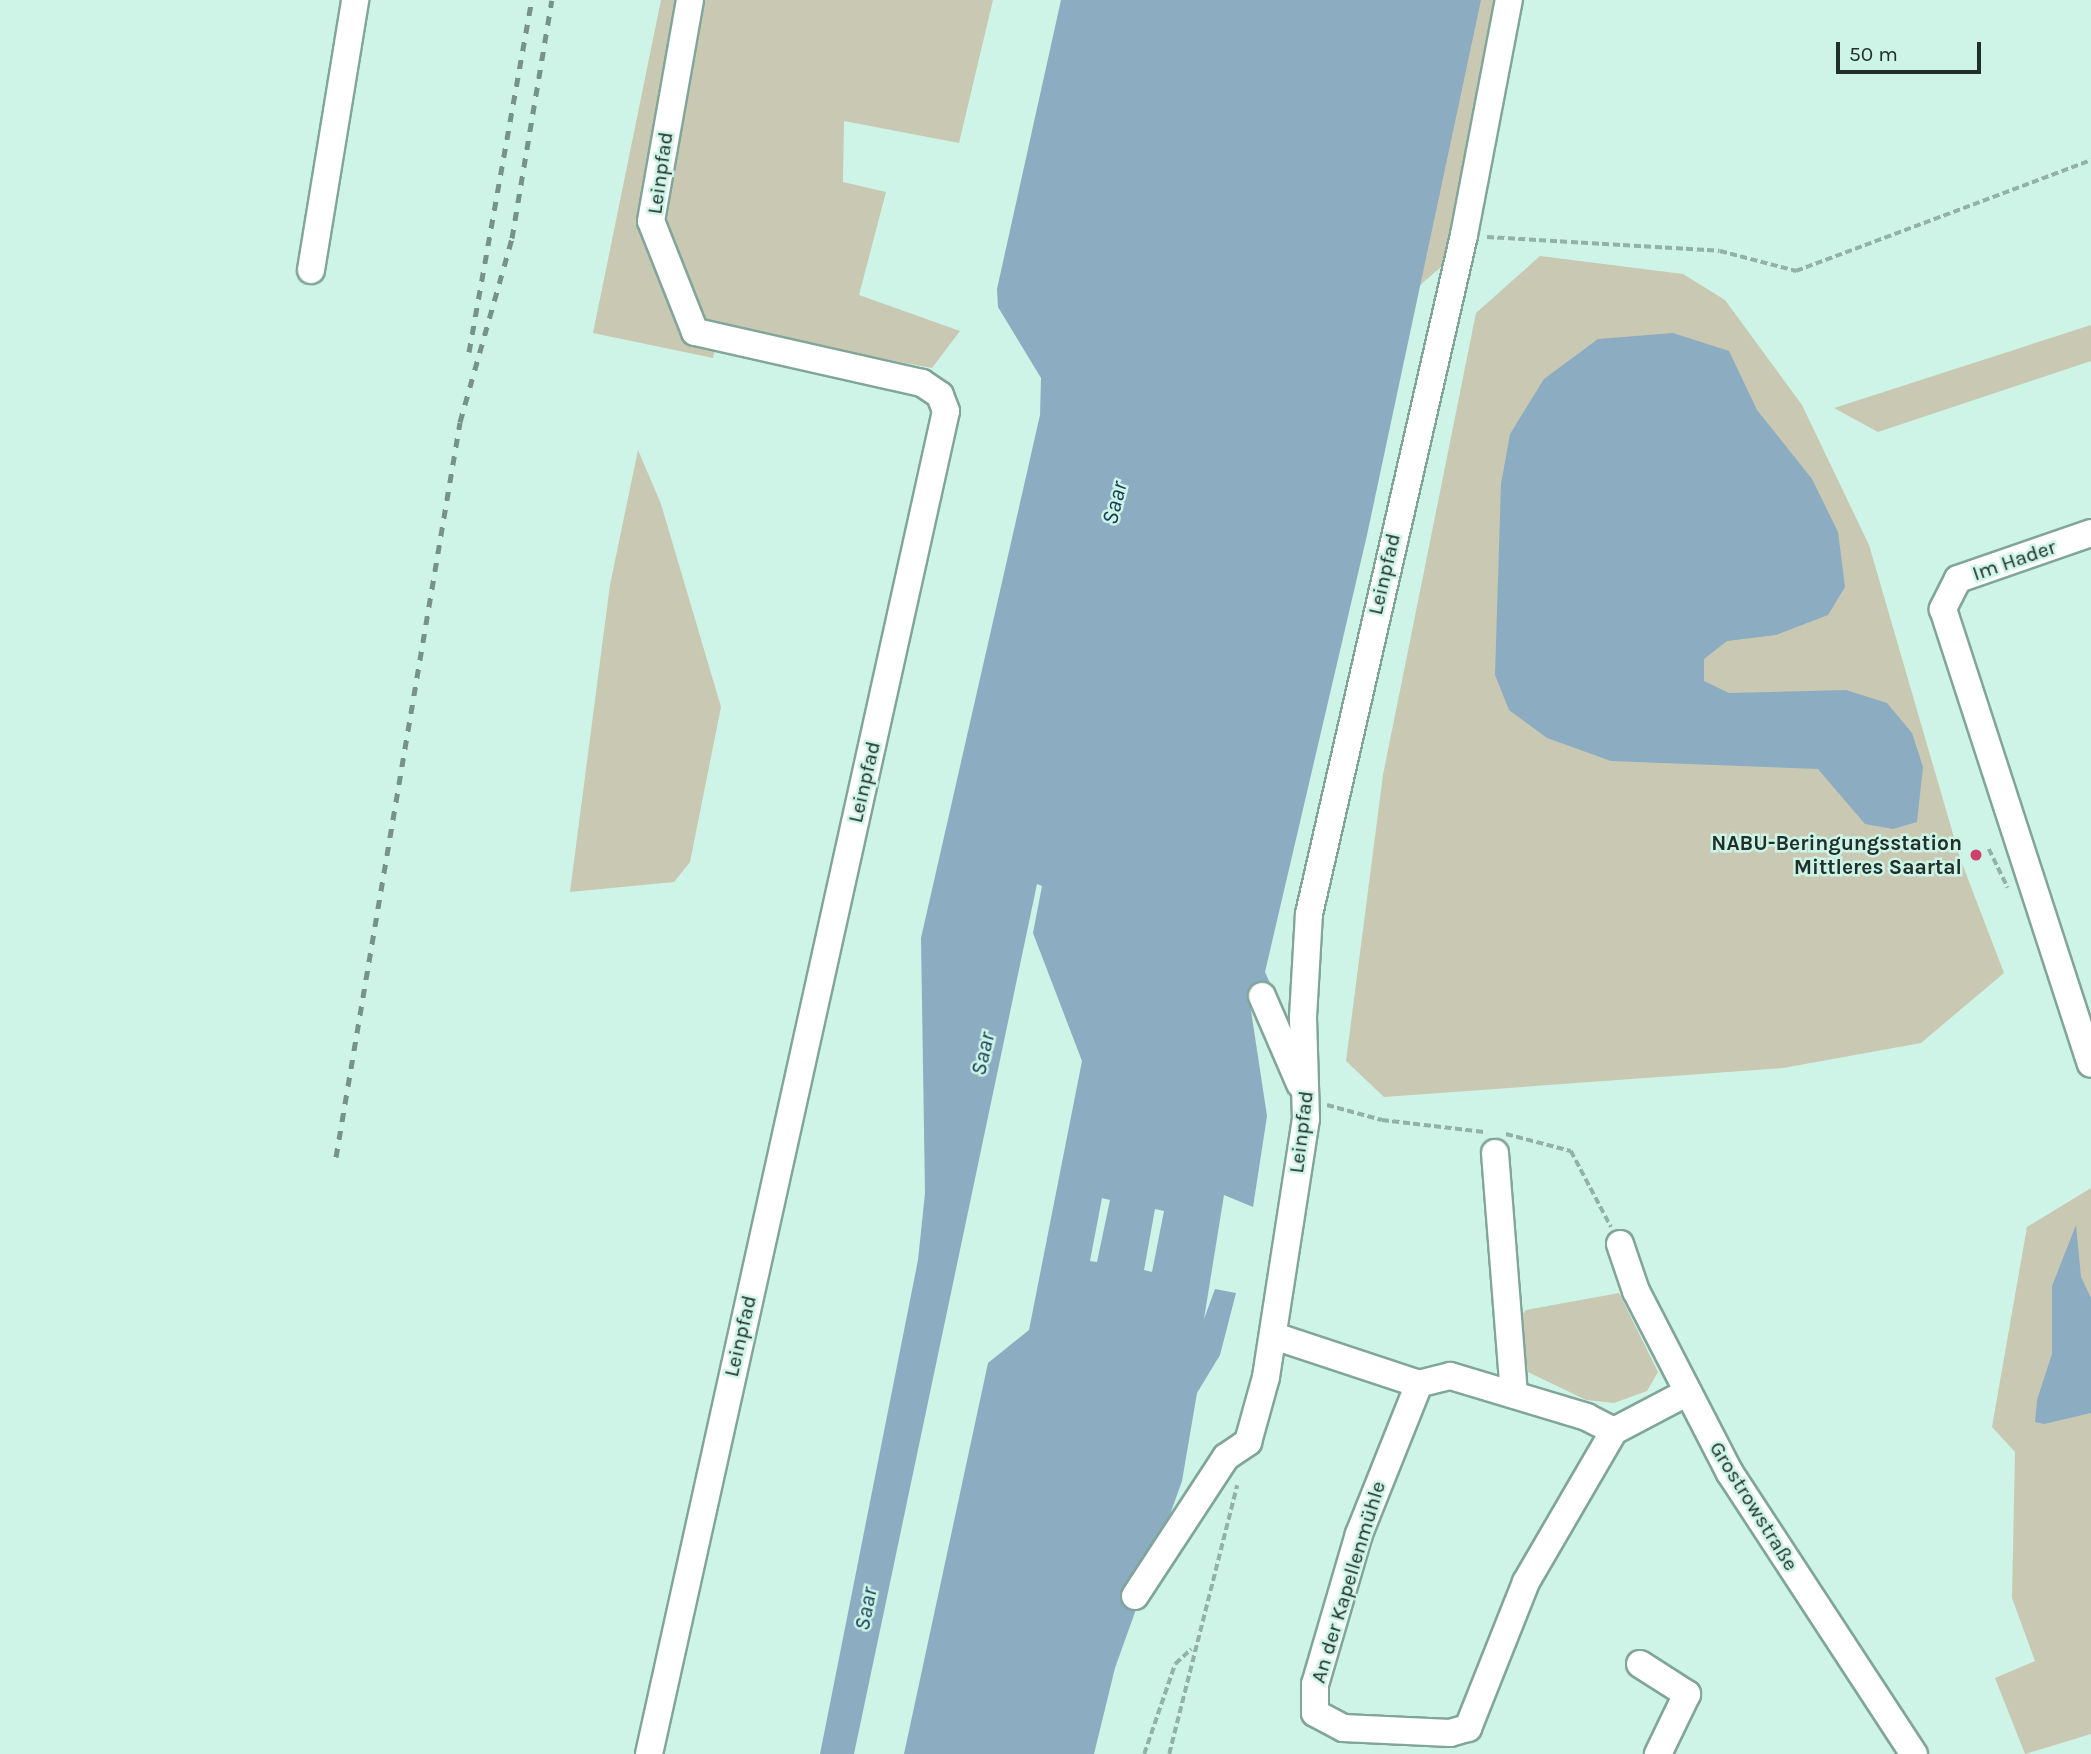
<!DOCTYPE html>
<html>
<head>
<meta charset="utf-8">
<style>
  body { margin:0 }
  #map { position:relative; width:2091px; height:1754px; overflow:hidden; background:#cdf4e6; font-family:Karla,sans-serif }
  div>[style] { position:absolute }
  .green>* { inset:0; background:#c9c8b2 }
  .water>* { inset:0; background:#8bacc1 }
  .path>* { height:3.5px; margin-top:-1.75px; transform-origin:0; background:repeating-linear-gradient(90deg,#93b1a6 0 7px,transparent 0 10.5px) }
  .roads { filter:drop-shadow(2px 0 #81a699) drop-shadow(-2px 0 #81a699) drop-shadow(0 2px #81a699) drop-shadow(0 -2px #81a699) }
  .minor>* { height:26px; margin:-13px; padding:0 13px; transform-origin:13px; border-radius:13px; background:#fff }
  .rail>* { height:5px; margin-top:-2.5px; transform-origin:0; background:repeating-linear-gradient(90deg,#779289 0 9px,transparent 0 18px) }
  .dots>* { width:19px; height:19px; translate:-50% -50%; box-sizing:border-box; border:4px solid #cdf4e6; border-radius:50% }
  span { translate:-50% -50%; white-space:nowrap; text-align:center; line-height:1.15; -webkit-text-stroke:5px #cdf4e6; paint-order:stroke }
  .street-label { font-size:21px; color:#202f2a }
  .poi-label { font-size:21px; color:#202f2a; font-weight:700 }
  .right { translate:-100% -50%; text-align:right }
  .water-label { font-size:23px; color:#123d55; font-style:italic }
  .scale { position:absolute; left:1836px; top:42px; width:145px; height:32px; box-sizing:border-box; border:4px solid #202f2a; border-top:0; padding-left:9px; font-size:21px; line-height:24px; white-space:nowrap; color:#202f2a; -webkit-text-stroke:5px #cdf4e6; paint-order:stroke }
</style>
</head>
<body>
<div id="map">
  <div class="green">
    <i style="clip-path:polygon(661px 0,993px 0,959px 143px,844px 121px,843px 182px,886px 192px,859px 295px,960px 331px,932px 368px,719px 328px,713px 358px,593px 333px)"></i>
    <i style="clip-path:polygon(1475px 0,1516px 0,1469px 243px,1419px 286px)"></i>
    <i style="clip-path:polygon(1540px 256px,1683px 274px,1725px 300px,1802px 405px,1869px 545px,1960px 858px,2004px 973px,1921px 1043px,1783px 1068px,1384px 1097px,1346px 1061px,1383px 775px,1476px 313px)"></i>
    <i style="clip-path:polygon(2091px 325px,2091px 361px,1878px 432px,1834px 408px)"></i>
    <i style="clip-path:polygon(638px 450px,661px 504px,721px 707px,690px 862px,674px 882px,570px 892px,610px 585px)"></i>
    <i style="clip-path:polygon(2091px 1188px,2091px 1734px,2025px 1754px,1995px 1678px,2035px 1661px,2012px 1598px,2015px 1452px,1992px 1427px,2027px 1227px)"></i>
    <i style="clip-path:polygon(1619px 1293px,1658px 1372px,1647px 1391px,1614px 1403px,1586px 1400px,1528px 1372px,1520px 1317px,1526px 1310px)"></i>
  </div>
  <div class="water">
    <i style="clip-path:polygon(evenodd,1061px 0,1481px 0,1367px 535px,1265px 972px,1277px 999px,1262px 996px,1250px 1004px,1267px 1116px,1253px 1207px,1224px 1195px,1204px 1319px,1215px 1289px,1236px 1293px,1220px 1355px,1197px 1393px,1182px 1481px,1115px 1668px,1094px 1754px,904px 1754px,988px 1363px,1029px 1330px,1082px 1061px,1033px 933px,1042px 886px,1037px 884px,854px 1754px,820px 1754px,918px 1260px,925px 1193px,921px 938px,1040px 415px,1041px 378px,998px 307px,997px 289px,1061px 0,1102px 1198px,1110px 1200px,1097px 1262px,1090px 1261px,1102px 1198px,1061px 0,1155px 1209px,1164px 1211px,1152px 1272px,1144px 1270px,1155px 1209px)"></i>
    <i style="clip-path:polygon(1673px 333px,1729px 351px,1757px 410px,1812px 479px,1838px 532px,1845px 587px,1828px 615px,1776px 635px,1727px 641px,1704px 659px,1704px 681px,1729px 693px,1846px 690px,1887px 703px,1912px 733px,1923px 767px,1917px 822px,1893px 829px,1865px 824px,1818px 769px,1611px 761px,1547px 738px,1509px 710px,1495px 675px,1501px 484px,1510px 434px,1544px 379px,1598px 339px)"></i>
    <i style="clip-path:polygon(2076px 1225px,2081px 1277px,2091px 1298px,2091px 1413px,2044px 1424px,2035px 1422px,2037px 1400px,2052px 1354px,2052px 1286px)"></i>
  </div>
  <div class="path">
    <i style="left:1487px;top:237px;width:233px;rotate:3.4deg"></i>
    <i style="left:1720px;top:251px;width:79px;rotate:14.7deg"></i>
    <i style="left:1796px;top:271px;width:315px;rotate:-20.6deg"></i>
    <i style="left:1989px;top:849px;width:43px;rotate:64deg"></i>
    <i style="left:1327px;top:1105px;width:57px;rotate:15.3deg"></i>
    <i style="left:1382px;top:1120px;width:103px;rotate:6.7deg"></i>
    <i style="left:1506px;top:1134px;width:67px;rotate:14.7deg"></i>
    <i style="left:1571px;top:1151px;width:86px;rotate:62.2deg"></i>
    <i style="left:1144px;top:1754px;width:95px;rotate:-71deg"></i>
    <i style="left:1175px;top:1664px;width:22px;rotate:-43deg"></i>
    <i style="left:1169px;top:1754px;width:277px;rotate:-75.8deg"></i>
  </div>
  <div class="roads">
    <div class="minor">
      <i style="left:311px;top:270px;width:274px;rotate:-80.7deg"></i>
      <i style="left:2091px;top:533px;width:141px;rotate:160.9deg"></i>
      <i style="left:1958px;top:579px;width:34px;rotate:117deg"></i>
      <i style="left:1943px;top:609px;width:478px;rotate:72deg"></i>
      <i style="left:1262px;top:996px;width:96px;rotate:66.6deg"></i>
      <i style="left:1495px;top:1153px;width:240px;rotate:85.5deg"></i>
      <i style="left:1620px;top:1244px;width:50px;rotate:71.2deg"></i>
      <i style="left:1636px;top:1291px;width:205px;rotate:62.7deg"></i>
      <i style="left:1730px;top:1473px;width:336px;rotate:56.8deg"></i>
      <i style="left:1274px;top:1336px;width:153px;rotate:18.3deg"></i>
      <i style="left:1614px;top:1431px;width:30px;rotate:-153deg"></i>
      <i style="left:1587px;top:1417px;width:143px;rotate:-163.3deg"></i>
      <i style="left:1450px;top:1376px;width:32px;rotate:166deg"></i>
      <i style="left:1419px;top:1384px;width:162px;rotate:111.8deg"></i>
      <i style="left:1359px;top:1534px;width:156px;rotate:106.3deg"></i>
      <i style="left:1315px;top:1684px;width:29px;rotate:90deg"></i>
      <i style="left:1315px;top:1713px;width:32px;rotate:28deg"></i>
      <i style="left:1343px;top:1728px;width:107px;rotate:2.7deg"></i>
      <i style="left:1450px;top:1733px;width:19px;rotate:-16deg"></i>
      <i style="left:1468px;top:1728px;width:157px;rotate:-68.3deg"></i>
      <i style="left:1526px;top:1582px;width:175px;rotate:-59.8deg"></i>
      <i style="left:1614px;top:1431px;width:81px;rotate:-27.8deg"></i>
      <i style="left:1135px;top:1596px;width:166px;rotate:-56.8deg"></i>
      <i style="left:1226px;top:1457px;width:27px;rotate:-34deg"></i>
      <i style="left:1248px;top:1442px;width:67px;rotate:-74.5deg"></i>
      <i style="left:1266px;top:1377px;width:261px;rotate:-81.2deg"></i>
      <i style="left:1306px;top:1119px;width:102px;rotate:-91.7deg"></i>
      <i style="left:1303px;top:1017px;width:103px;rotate:-86.7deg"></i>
      <i style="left:1309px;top:914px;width:696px;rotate:-77.14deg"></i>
      <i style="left:1464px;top:235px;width:239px;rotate:-79.2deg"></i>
      <i style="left:1640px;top:1664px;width:56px;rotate:32.6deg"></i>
      <i style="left:1687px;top:1694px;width:67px;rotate:115.8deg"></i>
      <i style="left:649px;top:1754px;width:1375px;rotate:-77.53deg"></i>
      <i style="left:946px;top:411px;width:17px;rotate:-111deg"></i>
      <i style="left:940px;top:395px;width:22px;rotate:-146deg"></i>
      <i style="left:922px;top:383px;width:233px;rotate:-167.3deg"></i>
      <i style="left:695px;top:332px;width:119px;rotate:-111.6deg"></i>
      <i style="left:651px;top:221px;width:224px;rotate:-80deg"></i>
    </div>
  </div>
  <div class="rail">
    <i style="left:469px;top:352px;width:358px;rotate:-79.9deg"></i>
    <i style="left:336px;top:1157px;width:745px;rotate:-80.42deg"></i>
    <i style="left:460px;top:422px;width:191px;rotate:-74.2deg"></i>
    <i style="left:512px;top:238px;width:241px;rotate:-80.5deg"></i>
  </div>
  <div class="dots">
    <i style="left:1976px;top:855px;background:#ce416c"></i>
  </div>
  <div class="street-label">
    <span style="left:660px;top:173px;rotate:-82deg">Leinpfad</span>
    <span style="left:2014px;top:560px;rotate:-19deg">Im Hader</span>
    <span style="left:1384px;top:574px;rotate:-77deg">Leinpfad</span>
    <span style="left:864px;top:782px;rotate:-77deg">Leinpfad</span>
    <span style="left:1301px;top:1132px;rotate:-83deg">Leinpfad</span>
    <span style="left:740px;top:1336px;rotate:-77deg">Leinpfad</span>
    <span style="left:1754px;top:1506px;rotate:58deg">Grostrowstraße</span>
    <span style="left:1348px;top:1582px;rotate:-73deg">An der Kapellenmühle</span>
  </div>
  <div class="poi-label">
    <span class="right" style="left:1962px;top:855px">NABU-Beringungsstation<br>Mittleres Saartal</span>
  </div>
  <div class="water-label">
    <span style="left:1115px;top:503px;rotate:-76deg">Saar</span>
    <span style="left:983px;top:1054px;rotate:-77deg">Saar</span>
    <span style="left:866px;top:1609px;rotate:-79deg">Saar</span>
  </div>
  <div class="scale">50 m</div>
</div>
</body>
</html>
